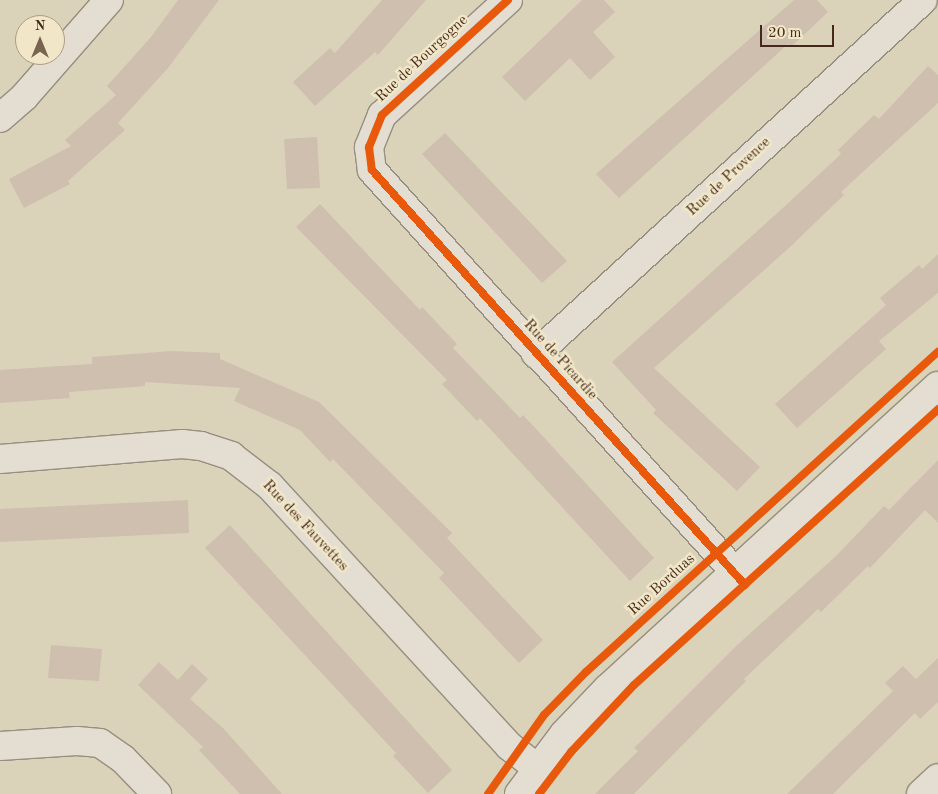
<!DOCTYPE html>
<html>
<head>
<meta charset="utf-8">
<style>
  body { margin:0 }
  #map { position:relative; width:938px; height:794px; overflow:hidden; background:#dbd3b9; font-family:"Old Standard TT",serif }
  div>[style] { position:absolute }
  .building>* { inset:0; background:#cebfaf }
  .roads { filter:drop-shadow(1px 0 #968e7e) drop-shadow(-1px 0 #968e7e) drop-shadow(0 1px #968e7e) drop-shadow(0 -1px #968e7e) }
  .minor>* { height:28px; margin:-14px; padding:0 14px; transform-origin:14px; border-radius:14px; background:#e3ded1 }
  .cycleway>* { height:8px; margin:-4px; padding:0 4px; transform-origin:4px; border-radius:4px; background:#e8590c }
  span { translate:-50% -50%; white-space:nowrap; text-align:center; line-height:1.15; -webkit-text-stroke:5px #f1e7c8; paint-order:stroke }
  .street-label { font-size:15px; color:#44291a }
  .north { position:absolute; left:15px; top:15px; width:50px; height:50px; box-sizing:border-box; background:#f1e7c8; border:1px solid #ac9b82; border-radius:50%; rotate:0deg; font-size:14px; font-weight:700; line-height:20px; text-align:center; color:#44291a }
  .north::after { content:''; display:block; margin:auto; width:18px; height:22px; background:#796452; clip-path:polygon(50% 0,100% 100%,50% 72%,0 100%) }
  .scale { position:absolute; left:760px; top:25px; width:74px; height:22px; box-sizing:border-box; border:2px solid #44291a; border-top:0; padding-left:6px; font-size:15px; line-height:18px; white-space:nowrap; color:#44291a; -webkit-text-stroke:4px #f1e7c8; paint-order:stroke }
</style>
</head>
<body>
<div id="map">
  <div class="building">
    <i style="clip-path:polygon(178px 0,219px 0,168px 68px,118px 123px,125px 130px,68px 181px,70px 184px,24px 208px,9px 179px,71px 146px,65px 140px,116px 95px,107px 86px,151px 37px)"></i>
    <i style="clip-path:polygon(382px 0,426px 0,378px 55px,375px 52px,315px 106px,293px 82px,330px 48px,335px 53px)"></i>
    <i style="clip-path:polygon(582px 0,604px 0,615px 12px,593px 32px,615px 57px,590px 80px,570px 58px,525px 101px,502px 77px)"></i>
    <i style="clip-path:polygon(794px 0,817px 0,828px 12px,791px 47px,788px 44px,619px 198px,596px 174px)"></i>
    <i style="clip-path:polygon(928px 66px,938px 75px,938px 103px,841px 192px,844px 195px,790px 247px,654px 368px,760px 467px,737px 491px,653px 413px,656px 410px,612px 362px,785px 206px,841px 154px,838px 150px,874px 115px,879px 119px)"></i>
    <i style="clip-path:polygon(445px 133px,567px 261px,542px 283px,422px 154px)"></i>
    <i style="clip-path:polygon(317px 137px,320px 188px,287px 189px,284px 139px)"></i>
    <i style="clip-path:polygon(320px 204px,420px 310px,422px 307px,457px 344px,453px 348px,520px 418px,523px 415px,539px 432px,654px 558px,630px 581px,480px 418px,477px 421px,442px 384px,447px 380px,296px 227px)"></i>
    <i style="clip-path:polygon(938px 254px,938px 293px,879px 341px,886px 349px,797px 428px,775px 404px,886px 305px,880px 298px,919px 265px,922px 269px)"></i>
    <i style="clip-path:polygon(172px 351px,220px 353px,220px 359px,319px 402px,452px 533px,447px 538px,543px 640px,519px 663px,439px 578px,444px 573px,333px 459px,330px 462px,300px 430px,234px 401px,240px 388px,145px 382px,145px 386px,69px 392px,70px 398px,0 403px,0 370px,92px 364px,92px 357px)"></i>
    <i style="clip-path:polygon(938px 460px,938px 523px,925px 510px,870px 568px,868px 566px,821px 612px,818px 609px,744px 679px,746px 681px,634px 794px,595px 794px,638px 751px,634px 748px,735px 647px,836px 556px,884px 506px,889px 510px)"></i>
    <i style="clip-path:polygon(188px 500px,189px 533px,0 542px,0 509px)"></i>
    <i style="clip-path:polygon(230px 525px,452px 770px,428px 793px,393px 756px,396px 753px,205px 548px)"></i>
    <i style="clip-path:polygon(51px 645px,102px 649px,99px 681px,48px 678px)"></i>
    <i style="clip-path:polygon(938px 658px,938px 702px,920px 719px,915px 713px,833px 794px,787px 794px,893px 691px,885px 683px,903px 666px,916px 679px)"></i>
    <i style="clip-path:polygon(159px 662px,178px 680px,192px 664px,208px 679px,190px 699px,223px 728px,282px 794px,240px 794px,199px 750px,203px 747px,138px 685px)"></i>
  </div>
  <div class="roads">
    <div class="minor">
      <i style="left:508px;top:0;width:171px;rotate:137.6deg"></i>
      <i style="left:382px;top:115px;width:35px;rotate:112deg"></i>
      <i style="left:369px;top:147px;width:23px;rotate:83deg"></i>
      <i style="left:372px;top:170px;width:542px;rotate:47.92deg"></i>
      <i style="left:0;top:118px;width:32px;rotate:-41deg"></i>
      <i style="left:24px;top:97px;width:129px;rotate:-48.8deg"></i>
      <i style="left:536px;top:354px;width:524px;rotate:-42.45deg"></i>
      <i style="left:0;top:459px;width:183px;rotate:-4.7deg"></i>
      <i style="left:182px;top:444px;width:19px;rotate:6deg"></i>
      <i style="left:201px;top:446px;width:32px;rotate:18deg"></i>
      <i style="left:231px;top:456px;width:49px;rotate:37.6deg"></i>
      <i style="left:270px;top:486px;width:353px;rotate:47.4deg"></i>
      <i style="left:509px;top:746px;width:36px;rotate:38deg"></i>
      <i style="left:0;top:746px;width:77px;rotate:-3.7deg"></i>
      <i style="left:77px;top:741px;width:23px;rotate:5deg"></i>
      <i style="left:100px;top:743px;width:28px;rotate:35deg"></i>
      <i style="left:123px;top:759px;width:49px;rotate:45.8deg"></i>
      <i style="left:519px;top:794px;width:75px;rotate:-53.1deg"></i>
      <i style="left:564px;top:734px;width:64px;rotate:-46.3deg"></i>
      <i style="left:608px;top:688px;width:447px;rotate:-42.5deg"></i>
      <i style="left:921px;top:794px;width:23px;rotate:-43deg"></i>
    </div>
  </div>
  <div class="cycleway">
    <i style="left:508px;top:0;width:171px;rotate:137.6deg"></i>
    <i style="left:382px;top:115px;width:35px;rotate:112deg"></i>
    <i style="left:369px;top:147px;width:23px;rotate:83deg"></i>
    <i style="left:372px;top:170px;width:558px;rotate:48.05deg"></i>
    <i style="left:488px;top:794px;width:97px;rotate:-54.7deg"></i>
    <i style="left:544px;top:715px;width:60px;rotate:-45.7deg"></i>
    <i style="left:586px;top:672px;width:476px;rotate:-42.3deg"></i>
    <i style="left:539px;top:794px;width:53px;rotate:-52.7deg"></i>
    <i style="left:571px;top:752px;width:92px;rotate:-46.8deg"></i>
    <i style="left:634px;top:685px;width:411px;rotate:-42.2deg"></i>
  </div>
  <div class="street-label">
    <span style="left:422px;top:59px;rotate:-43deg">Rue de Bourgogne</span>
    <span style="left:729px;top:177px;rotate:-43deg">Rue de Provence</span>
    <span style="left:560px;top:360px;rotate:48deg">Rue de Picardie</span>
    <span style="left:305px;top:526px;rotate:47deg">Rue des Fauvettes</span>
    <span style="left:662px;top:585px;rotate:-42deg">Rue Borduas</span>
  </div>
  <div class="north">N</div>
  <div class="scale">20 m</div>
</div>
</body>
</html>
